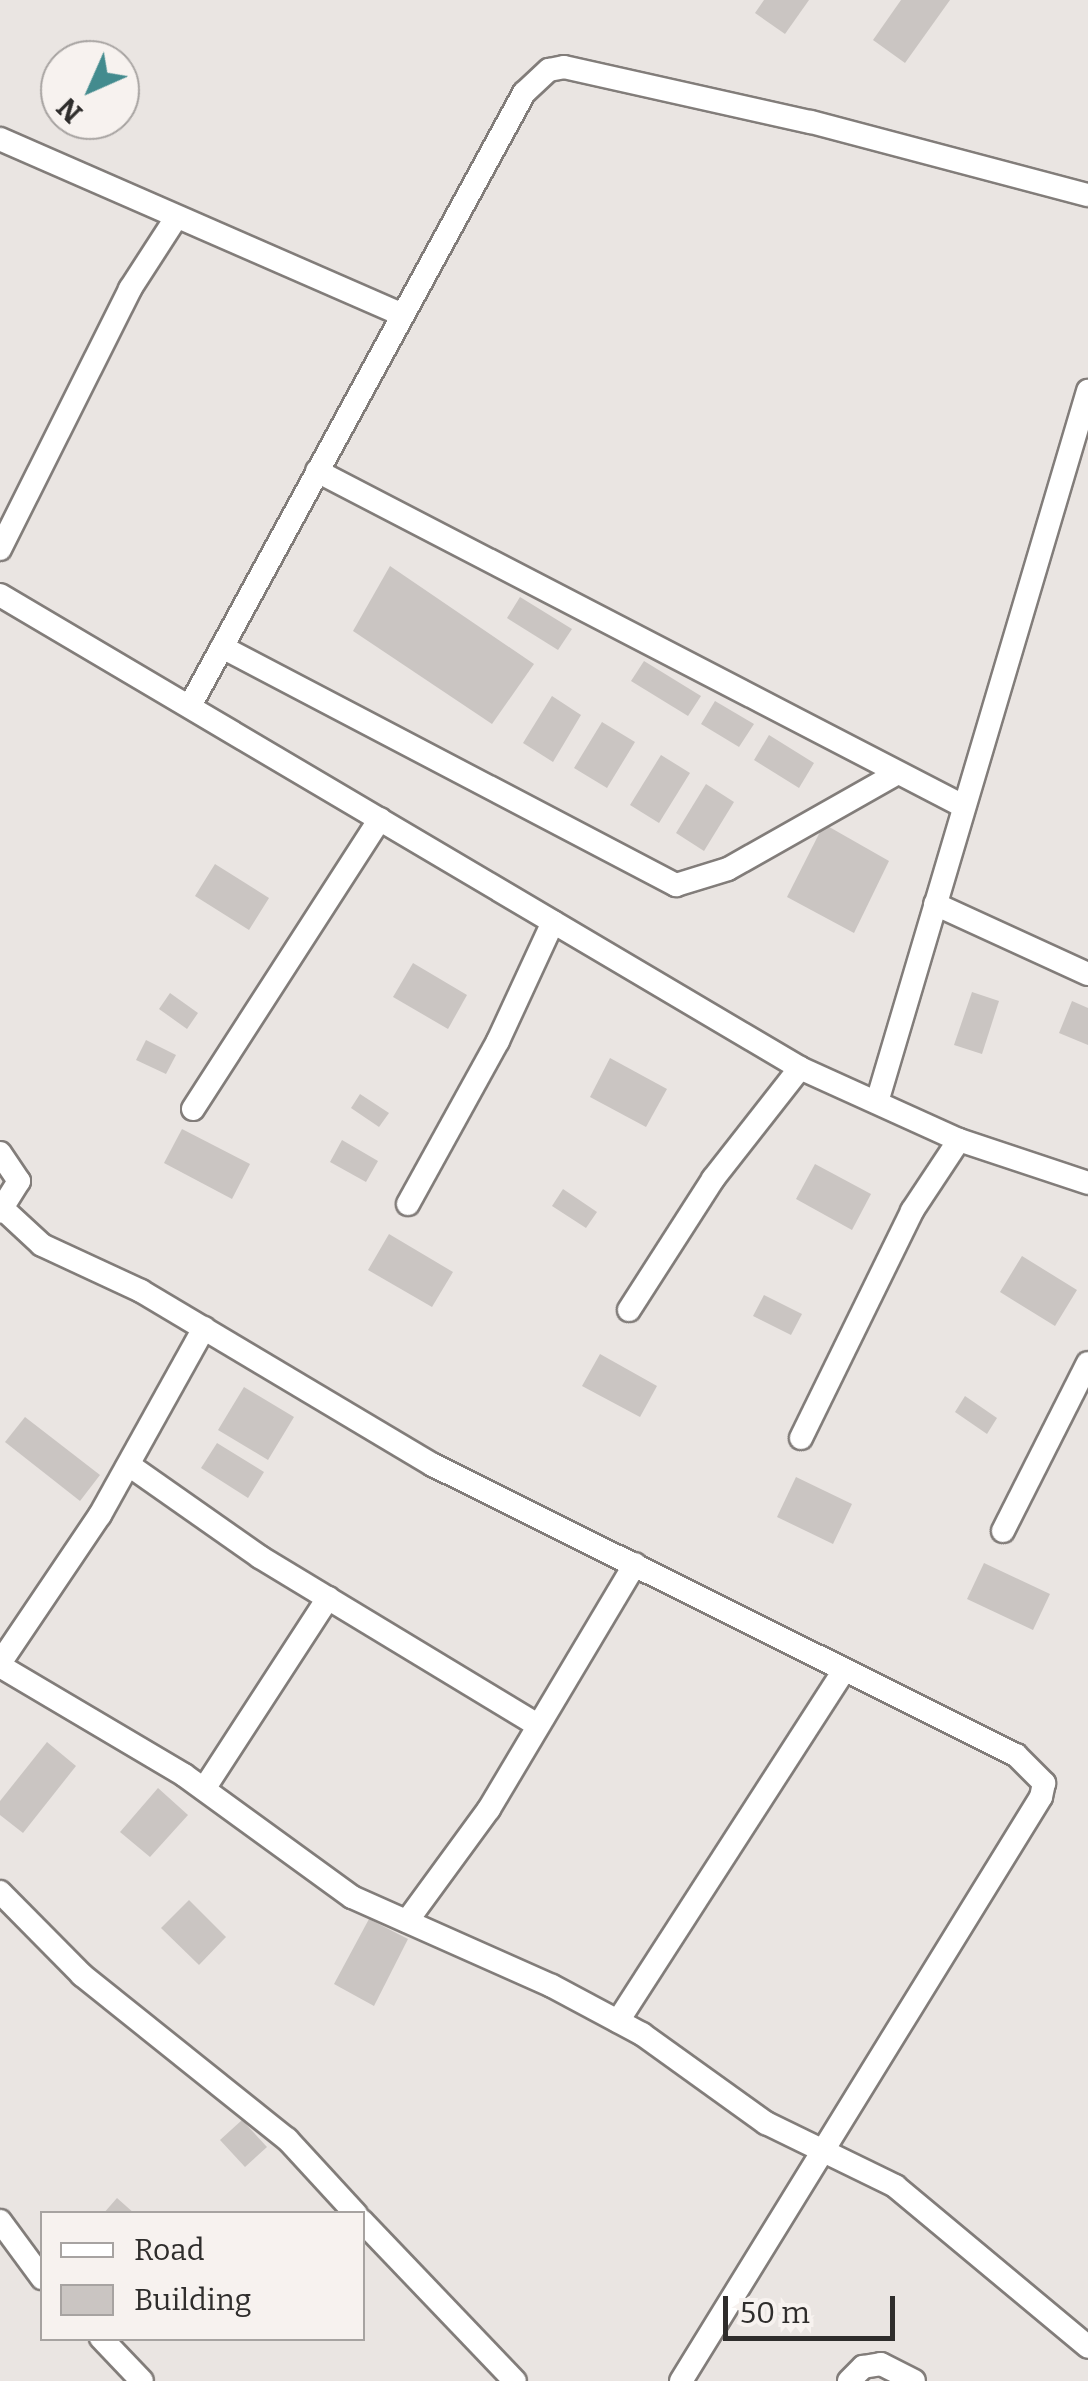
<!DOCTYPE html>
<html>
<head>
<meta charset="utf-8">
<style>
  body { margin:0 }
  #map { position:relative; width:1088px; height:2381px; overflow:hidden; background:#eae5e2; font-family:Bitter,serif }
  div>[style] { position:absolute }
  .building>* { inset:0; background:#cac5c2 }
  .roads { filter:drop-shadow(2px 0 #827d7a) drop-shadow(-2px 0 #827d7a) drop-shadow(0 2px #827d7a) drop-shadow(0 -2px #827d7a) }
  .minor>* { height:22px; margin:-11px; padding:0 11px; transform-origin:11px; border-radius:11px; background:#fff }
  span { translate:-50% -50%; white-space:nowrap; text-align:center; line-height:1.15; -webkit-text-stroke:8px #f7f2ef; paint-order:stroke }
  .legend { position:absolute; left:40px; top:2211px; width:325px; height:130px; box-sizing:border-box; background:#f7f2ef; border:2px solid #a7a3a1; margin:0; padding:12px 18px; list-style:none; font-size:30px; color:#2f2d2c }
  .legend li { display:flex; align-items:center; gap:20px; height:50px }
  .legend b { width:50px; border:2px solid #a7a3a1 }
  .north { position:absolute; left:40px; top:40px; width:100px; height:100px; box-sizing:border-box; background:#f7f2ef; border:2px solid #a7a3a1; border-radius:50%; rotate:225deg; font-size:28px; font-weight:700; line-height:40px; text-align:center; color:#2f2d2c }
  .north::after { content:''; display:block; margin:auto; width:35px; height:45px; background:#438b8e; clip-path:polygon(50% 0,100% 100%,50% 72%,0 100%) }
  .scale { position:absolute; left:723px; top:2296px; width:172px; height:45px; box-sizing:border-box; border:5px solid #2f2d2c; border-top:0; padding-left:12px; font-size:30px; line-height:35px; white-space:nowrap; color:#2f2d2c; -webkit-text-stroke:8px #f7f2ef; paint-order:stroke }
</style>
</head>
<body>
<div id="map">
  <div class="building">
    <i style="clip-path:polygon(764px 0,809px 0,785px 34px,755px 13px)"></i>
    <i style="clip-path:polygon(901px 0,950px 0,905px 63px,873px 40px)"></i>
    <i style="clip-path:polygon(390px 566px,534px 664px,492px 724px,353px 631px)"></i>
    <i style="clip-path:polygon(520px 597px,572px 629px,558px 650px,507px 618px)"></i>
    <i style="clip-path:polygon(644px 661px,701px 696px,688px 716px,631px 681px)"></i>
    <i style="clip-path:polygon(552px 696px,581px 715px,553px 762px,523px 743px)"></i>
    <i style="clip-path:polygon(715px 701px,754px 724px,739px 747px,701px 724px)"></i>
    <i style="clip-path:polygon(602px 722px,635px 742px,607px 788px,574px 768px)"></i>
    <i style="clip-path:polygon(769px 735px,814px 763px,799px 788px,754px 760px)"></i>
    <i style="clip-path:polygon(661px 755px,690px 773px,659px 823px,630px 805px)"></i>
    <i style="clip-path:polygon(706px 784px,734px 802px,704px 851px,676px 833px)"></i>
    <i style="clip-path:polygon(824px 824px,889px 861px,854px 933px,787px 897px)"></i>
    <i style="clip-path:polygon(215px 864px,269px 898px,249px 930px,195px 896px)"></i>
    <i style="clip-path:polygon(413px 963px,467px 995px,448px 1029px,393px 997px)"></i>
    <i style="clip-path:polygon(972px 992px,999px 1001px,982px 1054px,954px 1045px)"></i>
    <i style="clip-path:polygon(170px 993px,198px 1013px,187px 1029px,159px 1009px)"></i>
    <i style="clip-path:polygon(1072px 1001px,1088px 1008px,1088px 1045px,1059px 1033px)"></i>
    <i style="clip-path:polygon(146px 1040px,176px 1055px,166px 1074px,136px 1060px)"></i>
    <i style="clip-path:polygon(610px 1058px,667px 1089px,646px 1127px,590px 1097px)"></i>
    <i style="clip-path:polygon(360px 1094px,389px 1113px,379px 1127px,351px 1108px)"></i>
    <i style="clip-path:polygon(182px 1129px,250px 1164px,232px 1199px,164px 1163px)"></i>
    <i style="clip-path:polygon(342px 1140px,378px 1161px,366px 1182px,330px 1162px)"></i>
    <i style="clip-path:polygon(815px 1164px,871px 1194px,852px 1230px,796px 1199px)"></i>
    <i style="clip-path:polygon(563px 1189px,597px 1212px,586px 1228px,552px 1206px)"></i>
    <i style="clip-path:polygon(389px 1234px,453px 1272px,432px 1307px,368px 1270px)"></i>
    <i style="clip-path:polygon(1022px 1256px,1077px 1290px,1055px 1326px,1000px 1292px)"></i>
    <i style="clip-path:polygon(764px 1295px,802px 1314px,791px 1335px,753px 1316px)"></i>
    <i style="clip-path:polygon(600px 1354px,657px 1386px,640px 1417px,582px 1386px)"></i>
    <i style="clip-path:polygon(244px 1387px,294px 1417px,268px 1460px,218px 1430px)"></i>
    <i style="clip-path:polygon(965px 1396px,997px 1418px,987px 1434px,955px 1412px)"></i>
    <i style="clip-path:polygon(25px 1417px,100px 1475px,80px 1501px,5px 1442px)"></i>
    <i style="clip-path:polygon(217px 1443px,264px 1472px,248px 1498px,201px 1468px)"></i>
    <i style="clip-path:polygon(796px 1477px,852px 1504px,833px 1544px,777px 1517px)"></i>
    <i style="clip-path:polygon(984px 1563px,1050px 1594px,1033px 1630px,967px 1599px)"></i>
    <i style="clip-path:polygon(47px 1742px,76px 1766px,23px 1833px,0 1815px,0 1801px)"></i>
    <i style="clip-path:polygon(158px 1788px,188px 1815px,150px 1857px,120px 1832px)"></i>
    <i style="clip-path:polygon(189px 1900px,226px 1937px,199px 1965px,161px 1928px)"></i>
    <i style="clip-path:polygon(369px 1919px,408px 1939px,374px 2006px,334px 1984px)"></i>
    <i style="clip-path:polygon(242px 2120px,267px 2147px,245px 2167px,220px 2140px)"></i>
    <i style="clip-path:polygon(117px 2198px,135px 2214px,103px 2214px)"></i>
  </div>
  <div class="roads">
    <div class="minor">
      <i style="left:0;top:139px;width:439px;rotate:23.6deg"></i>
      <i style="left:317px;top:471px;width:728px;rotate:27.41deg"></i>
      <i style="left:0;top:549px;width:291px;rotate:-63.4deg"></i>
      <i style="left:130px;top:289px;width:85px;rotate:-57.1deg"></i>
      <i style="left:0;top:595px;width:929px;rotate:30.59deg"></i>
      <i style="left:800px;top:1068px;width:175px;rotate:24.4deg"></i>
      <i style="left:959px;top:1140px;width:136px;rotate:18.4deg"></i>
      <i style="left:222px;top:647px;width:513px;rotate:27.66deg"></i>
      <i style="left:676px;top:885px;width:54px;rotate:-17.1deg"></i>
      <i style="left:728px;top:869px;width:193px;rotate:-29.5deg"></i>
      <i style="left:191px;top:704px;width:696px;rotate:-61.41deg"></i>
      <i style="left:524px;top:93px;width:34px;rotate:-43deg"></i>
      <i style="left:549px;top:70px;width:15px;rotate:-11deg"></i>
      <i style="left:564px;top:67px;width:253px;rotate:12.6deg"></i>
      <i style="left:811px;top:122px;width:286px;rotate:14.8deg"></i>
      <i style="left:935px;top:904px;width:168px;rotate:24.6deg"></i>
      <i style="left:877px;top:1102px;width:742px;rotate:-73.47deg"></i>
      <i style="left:193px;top:1109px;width:345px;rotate:-57.2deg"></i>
      <i style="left:0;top:1153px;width:34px;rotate:56deg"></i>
      <i style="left:19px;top:1181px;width:36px;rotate:122deg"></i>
      <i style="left:408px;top:1204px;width:186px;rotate:-61.1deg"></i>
      <i style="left:498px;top:1041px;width:131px;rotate:-65.2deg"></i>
      <i style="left:2px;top:1208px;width:54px;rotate:42.8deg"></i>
      <i style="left:42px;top:1245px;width:109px;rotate:24.9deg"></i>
      <i style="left:141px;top:1291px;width:340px;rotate:30.8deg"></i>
      <i style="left:433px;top:1465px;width:651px;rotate:26.45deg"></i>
      <i style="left:1016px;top:1755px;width:40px;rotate:45deg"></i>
      <i style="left:1044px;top:1783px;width:14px;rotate:102deg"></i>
      <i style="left:1041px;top:1797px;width:686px;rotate:121.65deg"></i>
      <i style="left:629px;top:1310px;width:156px;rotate:-57.3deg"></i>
      <i style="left:713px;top:1179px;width:141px;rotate:-51.9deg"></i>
      <i style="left:801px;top:1438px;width:253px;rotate:-63.9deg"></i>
      <i style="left:912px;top:1211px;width:85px;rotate:-56.5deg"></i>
      <i style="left:129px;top:1465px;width:160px;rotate:35.1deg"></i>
      <i style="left:260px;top:1557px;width:323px;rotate:31.2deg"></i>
      <i style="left:1003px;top:1531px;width:188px;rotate:-63.2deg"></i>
      <i style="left:0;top:1663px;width:179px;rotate:-56deg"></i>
      <i style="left:100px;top:1515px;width:214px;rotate:-60.9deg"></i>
      <i style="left:0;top:1666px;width:214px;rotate:30.6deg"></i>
      <i style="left:184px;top:1775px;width:208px;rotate:36deg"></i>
      <i style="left:352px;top:1897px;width:219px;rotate:24deg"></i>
      <i style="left:552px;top:1986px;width:102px;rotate:28.1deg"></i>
      <i style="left:642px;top:2034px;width:153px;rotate:35.7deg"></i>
      <i style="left:766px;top:2123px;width:144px;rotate:26deg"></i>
      <i style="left:895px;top:2186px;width:251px;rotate:39.8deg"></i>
      <i style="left:204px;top:1789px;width:228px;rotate:-57deg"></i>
      <i style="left:0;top:1892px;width:117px;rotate:45.3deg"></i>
      <i style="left:82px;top:1975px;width:263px;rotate:38.7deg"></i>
      <i style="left:287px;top:2139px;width:102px;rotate:47.4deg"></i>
      <i style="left:407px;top:1921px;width:139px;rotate:-53.8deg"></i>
      <i style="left:489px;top:1809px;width:285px;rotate:-59.2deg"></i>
      <i style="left:618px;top:2021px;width:415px;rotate:-57.2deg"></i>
      <i style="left:0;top:2221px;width:71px;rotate:53.6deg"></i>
      <i style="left:362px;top:2221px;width:221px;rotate:46.3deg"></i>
      <i style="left:101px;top:2338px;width:59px;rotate:46.4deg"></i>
      <i style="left:849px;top:2381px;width:20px;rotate:-45deg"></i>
      <i style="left:863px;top:2367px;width:18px;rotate:-9deg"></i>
      <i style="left:881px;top:2364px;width:37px;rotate:27deg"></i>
    </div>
  </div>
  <ul class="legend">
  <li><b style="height:12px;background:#fff"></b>Road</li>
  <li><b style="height:28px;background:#cac5c2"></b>Building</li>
  </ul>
  <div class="north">N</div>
  <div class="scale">50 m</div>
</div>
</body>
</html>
